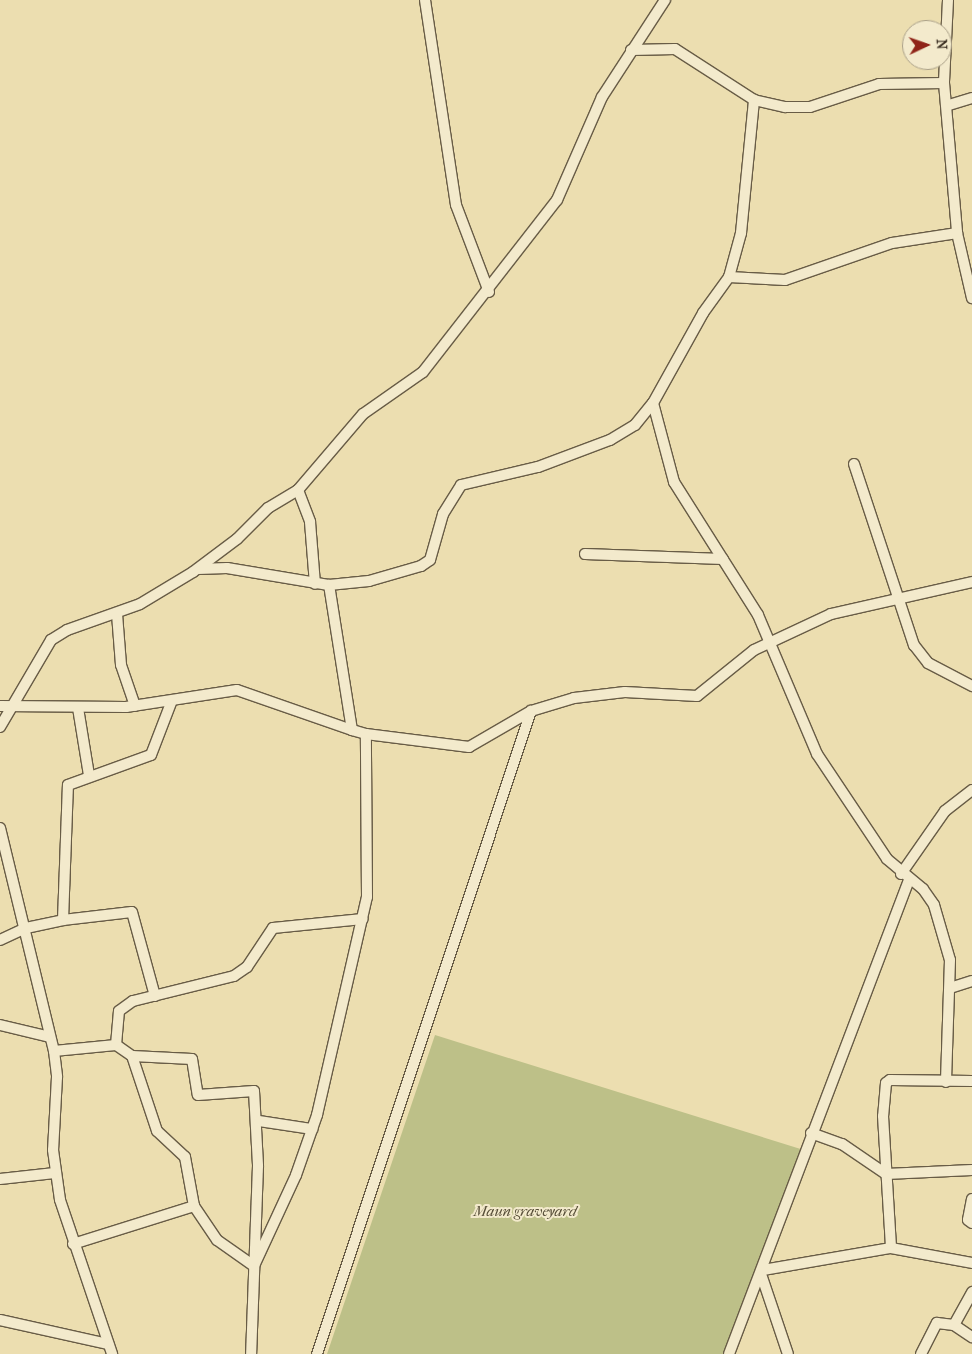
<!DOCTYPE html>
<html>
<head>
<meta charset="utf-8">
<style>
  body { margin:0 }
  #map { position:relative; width:972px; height:1354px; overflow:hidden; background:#ecdeb0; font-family:"IM FELL French Canon",serif }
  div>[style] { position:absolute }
  .green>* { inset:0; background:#bdc088 }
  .roads { filter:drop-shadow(1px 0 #685c46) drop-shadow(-1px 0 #685c46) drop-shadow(0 1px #685c46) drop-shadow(0 -1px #685c46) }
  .street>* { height:10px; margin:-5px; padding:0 5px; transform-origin:5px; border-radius:5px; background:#f3eacc }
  span { translate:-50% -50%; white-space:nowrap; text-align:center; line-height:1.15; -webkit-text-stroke:4px #f3eacc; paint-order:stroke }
  .park-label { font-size:15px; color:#564d37; font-style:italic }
  .north { position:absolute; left:902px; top:20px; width:50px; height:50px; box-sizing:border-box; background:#f3eacc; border:1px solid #aaa088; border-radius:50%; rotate:87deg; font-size:14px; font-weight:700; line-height:20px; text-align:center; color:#3c3023 }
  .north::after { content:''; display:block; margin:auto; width:18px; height:22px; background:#8f2418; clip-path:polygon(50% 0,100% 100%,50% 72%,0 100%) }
</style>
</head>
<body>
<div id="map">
  <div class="green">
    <i style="clip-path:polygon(435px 1035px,807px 1151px,727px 1354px,327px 1354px)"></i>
  </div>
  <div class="roads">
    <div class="street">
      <i style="left:425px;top:0;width:207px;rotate:81.4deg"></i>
      <i style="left:456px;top:205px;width:93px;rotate:69.2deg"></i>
      <i style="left:948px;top:0;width:83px;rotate:92.8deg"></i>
      <i style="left:944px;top:83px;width:151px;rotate:85deg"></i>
      <i style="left:957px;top:233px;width:67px;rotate:77deg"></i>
      <i style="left:631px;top:50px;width:44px;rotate:-1.3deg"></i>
      <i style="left:675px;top:49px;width:94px;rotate:32.8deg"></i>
      <i style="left:754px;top:100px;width:32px;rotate:13deg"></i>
      <i style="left:785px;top:107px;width:25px"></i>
      <i style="left:810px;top:107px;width:73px;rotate:-18.4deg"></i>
      <i style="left:879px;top:84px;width:65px;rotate:-0.9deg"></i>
      <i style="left:949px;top:105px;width:24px;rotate:-17deg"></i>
      <i style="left:729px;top:277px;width:56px;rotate:3.1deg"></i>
      <i style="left:785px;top:280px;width:113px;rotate:-19.1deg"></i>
      <i style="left:892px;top:243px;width:66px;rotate:-8.7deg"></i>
      <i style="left:653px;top:403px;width:82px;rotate:75.1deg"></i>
      <i style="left:674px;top:482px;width:157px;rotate:57.7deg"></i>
      <i style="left:758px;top:615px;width:151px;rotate:67deg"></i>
      <i style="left:817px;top:754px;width:126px;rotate:56.3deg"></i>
      <i style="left:887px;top:859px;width:47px;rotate:39.8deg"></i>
      <i style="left:923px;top:889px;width:19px;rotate:55deg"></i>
      <i style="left:934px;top:905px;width:57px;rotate:73.8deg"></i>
      <i style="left:950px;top:960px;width:122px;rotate:91.9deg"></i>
      <i style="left:854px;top:464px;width:191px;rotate:71.7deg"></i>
      <i style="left:914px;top:645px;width:23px;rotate:52deg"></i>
      <i style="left:928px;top:663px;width:50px;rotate:27.6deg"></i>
      <i style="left:298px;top:490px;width:34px;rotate:69deg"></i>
      <i style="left:310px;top:522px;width:62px;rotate:85.4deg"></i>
      <i style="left:585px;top:554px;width:138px;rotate:2.1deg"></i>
      <i style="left:198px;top:569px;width:29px;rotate:-2deg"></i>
      <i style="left:227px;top:568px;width:103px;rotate:9.5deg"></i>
      <i style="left:329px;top:585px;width:40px;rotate:-5.7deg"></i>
      <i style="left:369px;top:581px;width:54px;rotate:-16.1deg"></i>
      <i style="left:421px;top:566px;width:11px;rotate:-34deg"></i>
      <i style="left:430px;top:560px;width:48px;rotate:-74.2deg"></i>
      <i style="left:443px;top:514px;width:34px;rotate:-58deg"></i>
      <i style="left:461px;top:485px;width:79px;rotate:-13.2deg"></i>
      <i style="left:538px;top:467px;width:77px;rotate:-20.6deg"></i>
      <i style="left:610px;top:440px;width:29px;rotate:-31deg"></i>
      <i style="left:635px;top:425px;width:28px;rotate:-51deg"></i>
      <i style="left:653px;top:403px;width:103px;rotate:-60.9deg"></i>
      <i style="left:703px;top:313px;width:44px;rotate:-54.2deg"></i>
      <i style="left:729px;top:277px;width:46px;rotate:-74.7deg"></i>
      <i style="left:741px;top:233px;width:134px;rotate:-84.4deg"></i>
      <i style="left:117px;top:614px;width:51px;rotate:85.5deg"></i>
      <i style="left:121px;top:665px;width:43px;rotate:71.1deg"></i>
      <i style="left:0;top:706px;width:126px;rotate:0.5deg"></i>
      <i style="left:126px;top:707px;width:112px;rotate:-8.7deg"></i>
      <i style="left:237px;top:690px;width:122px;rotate:19.2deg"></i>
      <i style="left:78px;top:708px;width:68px;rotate:80.7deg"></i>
      <i style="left:0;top:727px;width:101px;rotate:-59.6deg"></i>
      <i style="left:51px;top:640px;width:19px;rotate:-32deg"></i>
      <i style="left:67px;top:630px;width:77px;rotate:-19.6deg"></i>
      <i style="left:140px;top:604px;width:62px;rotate:-31.1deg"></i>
      <i style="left:193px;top:572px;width:55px;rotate:-36.9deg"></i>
      <i style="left:237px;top:539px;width:44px;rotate:-45deg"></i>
      <i style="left:268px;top:508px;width:35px;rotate:-31deg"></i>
      <i style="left:298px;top:490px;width:100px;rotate:-49.5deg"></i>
      <i style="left:363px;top:414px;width:73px;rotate:-35deg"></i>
      <i style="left:423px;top:372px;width:218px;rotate:-52.1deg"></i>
      <i style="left:557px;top:200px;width:112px;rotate:-66.4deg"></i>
      <i style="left:602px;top:97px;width:116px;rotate:-57deg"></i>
      <i style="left:366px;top:734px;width:104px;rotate:7.2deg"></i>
      <i style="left:469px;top:747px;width:72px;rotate:-30.1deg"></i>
      <i style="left:531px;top:711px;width:45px;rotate:-16.8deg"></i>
      <i style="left:574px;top:698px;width:51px;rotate:-6.7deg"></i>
      <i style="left:625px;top:692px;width:72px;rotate:3.2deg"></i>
      <i style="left:697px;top:696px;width:73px;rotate:-38.9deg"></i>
      <i style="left:754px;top:650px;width:85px;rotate:-25.1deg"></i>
      <i style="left:831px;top:614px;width:145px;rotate:-12.8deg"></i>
      <i style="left:0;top:828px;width:229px;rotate:76.4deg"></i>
      <i style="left:54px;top:1051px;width:26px;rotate:83deg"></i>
      <i style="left:57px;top:1077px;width:73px;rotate:93.1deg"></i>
      <i style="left:53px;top:1150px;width:50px;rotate:82deg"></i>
      <i style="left:60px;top:1200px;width:163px;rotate:71.3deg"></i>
      <i style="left:901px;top:874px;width:77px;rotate:-55.1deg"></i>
      <i style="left:945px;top:811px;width:34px;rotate:-38deg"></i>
      <i style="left:63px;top:920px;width:69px;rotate:-6.6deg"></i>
      <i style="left:132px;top:912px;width:87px;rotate:74.7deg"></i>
      <i style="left:0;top:940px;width:29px;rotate:-25deg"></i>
      <i style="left:26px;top:928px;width:38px;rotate:-12deg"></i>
      <i style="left:63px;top:920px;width:135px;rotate:-87.9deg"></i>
      <i style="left:68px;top:785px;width:88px;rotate:-19.9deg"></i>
      <i style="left:151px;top:755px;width:56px;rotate:-69deg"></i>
      <i style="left:950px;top:988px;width:23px;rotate:-18deg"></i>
      <i style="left:0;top:1025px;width:51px;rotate:13.5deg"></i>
      <i style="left:54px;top:1051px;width:62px;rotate:-5.5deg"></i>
      <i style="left:132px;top:1056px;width:60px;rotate:2.9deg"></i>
      <i style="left:192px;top:1059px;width:36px;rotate:81deg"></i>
      <i style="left:198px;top:1095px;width:56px;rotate:-4.1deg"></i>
      <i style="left:254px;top:1091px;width:75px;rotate:86.9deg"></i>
      <i style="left:258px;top:1166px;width:188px;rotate:92.1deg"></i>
      <i style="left:972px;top:1081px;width:82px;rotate:-179.3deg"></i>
      <i style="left:890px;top:1080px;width:5px;rotate:143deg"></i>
      <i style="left:886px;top:1083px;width:33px;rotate:95deg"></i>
      <i style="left:883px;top:1116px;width:132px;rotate:86.5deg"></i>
      <i style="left:891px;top:1248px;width:82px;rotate:10.5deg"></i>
      <i style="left:259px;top:1121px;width:54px;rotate:8.6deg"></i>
      <i style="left:811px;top:1133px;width:33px;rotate:20deg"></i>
      <i style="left:842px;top:1144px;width:53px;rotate:34.3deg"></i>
      <i style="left:886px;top:1174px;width:86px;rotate:-2.7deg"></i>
      <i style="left:0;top:1179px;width:55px;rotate:-6.2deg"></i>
      <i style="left:972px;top:1199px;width:21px;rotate:101deg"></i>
      <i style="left:968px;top:1220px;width:5px;rotate:37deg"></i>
      <i style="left:194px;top:1206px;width:50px;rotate:-100.4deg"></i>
      <i style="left:185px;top:1157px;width:38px;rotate:-137deg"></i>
      <i style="left:157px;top:1131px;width:79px;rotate:-108.4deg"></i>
      <i style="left:132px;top:1056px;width:19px;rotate:-145deg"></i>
      <i style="left:116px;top:1045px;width:34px;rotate:-85deg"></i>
      <i style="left:119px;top:1011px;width:17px;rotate:-36deg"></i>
      <i style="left:133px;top:1001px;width:104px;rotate:-13.9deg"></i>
      <i style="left:234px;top:976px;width:16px;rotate:-35deg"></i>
      <i style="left:247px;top:967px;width:47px;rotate:-56.3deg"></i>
      <i style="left:273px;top:928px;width:90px;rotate:-5.7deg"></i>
      <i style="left:73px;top:1244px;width:127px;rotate:-17.4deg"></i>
      <i style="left:194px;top:1206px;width:41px;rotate:55.9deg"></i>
      <i style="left:217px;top:1240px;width:45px;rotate:35.1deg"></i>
      <i style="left:254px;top:1266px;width:100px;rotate:-65.2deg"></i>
      <i style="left:296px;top:1175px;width:64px;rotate:-70.7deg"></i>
      <i style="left:317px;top:1115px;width:224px;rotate:-77.1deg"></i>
      <i style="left:367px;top:897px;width:163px;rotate:-90.4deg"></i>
      <i style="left:366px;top:734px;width:15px;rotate:-164deg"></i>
      <i style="left:352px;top:730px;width:147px;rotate:-99deg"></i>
      <i style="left:763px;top:1270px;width:130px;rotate:-9.8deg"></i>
      <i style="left:761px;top:1274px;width:84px;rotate:71.4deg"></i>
      <i style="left:0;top:1320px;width:111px;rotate:12.5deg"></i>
      <i style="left:954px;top:1325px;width:22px;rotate:34deg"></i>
      <i style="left:317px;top:1354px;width:678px;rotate:-71.59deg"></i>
      <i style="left:729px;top:1354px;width:507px;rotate:-69.21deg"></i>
      <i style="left:921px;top:1354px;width:35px;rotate:-63deg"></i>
      <i style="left:937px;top:1323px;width:17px;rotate:7deg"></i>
      <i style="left:954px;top:1325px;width:38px;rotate:-61deg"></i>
    </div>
  </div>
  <div class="park-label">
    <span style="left:525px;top:1212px">Maun graveyard</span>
  </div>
  <div class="north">N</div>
</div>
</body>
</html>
